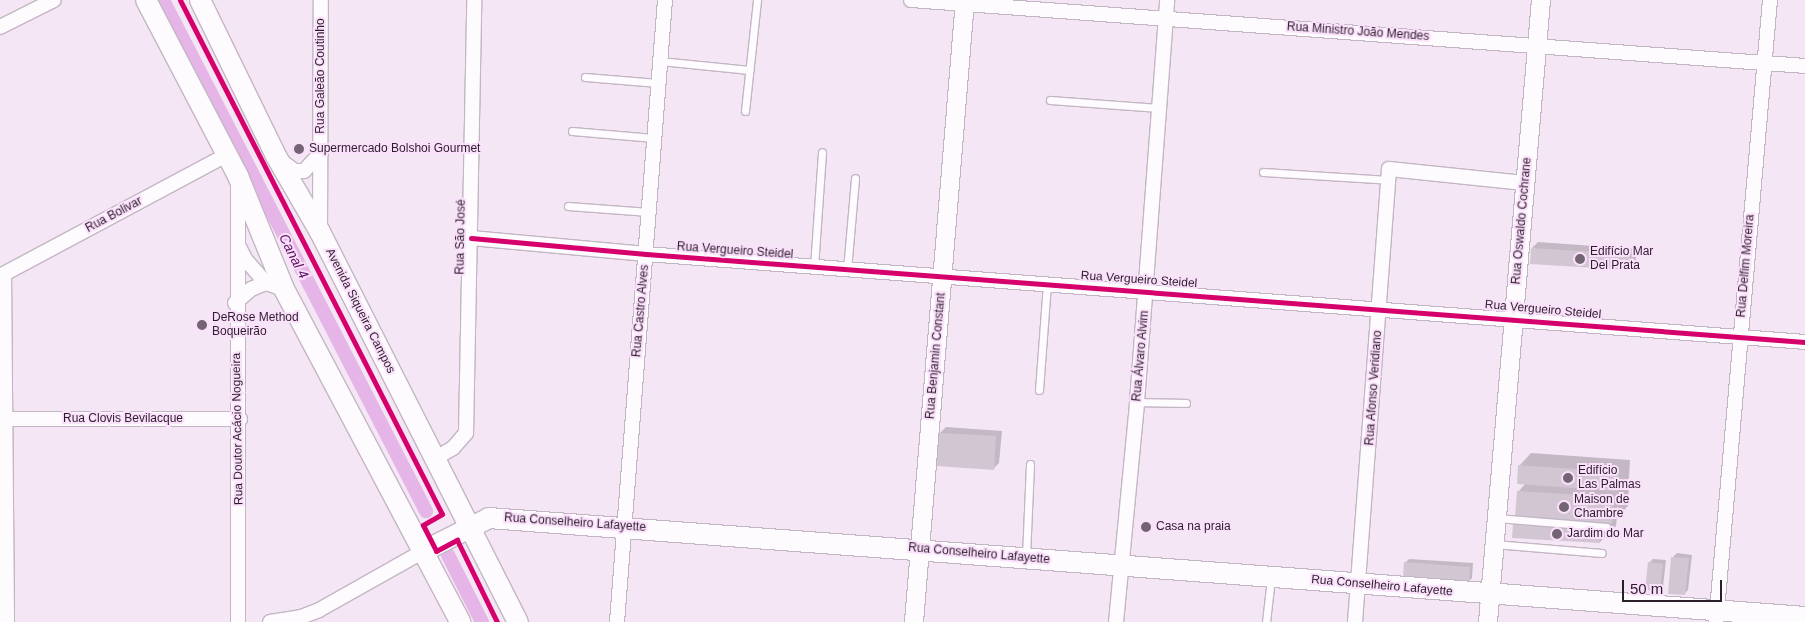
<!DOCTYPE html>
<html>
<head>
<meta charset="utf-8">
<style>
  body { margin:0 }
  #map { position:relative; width:1805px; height:622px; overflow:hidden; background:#f5e6f5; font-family:Helvetica,sans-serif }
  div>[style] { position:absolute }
  .shadow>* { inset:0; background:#0003 }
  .canal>* { height:14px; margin:-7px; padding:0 7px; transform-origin:7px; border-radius:7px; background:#e6b5e8 }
  .building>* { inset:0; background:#d3c6d3 }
  .roads { filter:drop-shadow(1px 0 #c3b6c4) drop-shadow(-1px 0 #c3b6c4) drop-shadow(0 1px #c3b6c4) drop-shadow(0 -1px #c3b6c4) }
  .service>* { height:7px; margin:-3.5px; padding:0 3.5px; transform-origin:3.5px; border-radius:3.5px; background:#fefbfe }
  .minor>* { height:14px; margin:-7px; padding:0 7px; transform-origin:7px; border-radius:7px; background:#fefbfe }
  .tertiary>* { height:18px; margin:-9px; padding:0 9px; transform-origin:9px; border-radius:9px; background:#fefbfe }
  .secondary>* { height:20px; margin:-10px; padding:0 10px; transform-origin:10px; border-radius:10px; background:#fefbfe }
  .cycleway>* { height:5px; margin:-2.5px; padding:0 2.5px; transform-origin:2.5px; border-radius:2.5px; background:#d6006c }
  .dots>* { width:14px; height:14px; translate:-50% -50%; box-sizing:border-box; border:2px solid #fbe0fb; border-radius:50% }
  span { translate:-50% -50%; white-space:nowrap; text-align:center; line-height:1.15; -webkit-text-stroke:4px #fbe0fb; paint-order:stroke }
  .street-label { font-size:12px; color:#2b1e2b }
  .poi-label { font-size:12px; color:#2b1e2b }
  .left { translate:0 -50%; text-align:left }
  .water-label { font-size:14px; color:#5e1363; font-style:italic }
  .scale { position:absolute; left:1622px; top:580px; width:100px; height:22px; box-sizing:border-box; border:2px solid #2b1e2b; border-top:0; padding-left:6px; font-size:15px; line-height:18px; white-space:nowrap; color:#2b1e2b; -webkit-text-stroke:4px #fbe0fb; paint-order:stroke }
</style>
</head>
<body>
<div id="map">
  <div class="shadow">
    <i style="clip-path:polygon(1538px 242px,1636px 249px,1636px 263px,1630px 269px,1532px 248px)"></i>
    <i style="clip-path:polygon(946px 427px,1002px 431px,999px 463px,993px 469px,940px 433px)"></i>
    <i style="clip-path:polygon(1531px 453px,1630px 460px,1629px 478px,1625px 482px,1629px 482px,1628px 506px,1617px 517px,1616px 526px,1600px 542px,1514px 524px,1521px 517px,1518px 492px,1526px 483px,1520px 465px)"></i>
    <i style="clip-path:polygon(1677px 553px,1692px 555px,1688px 590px,1684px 594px,1673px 557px)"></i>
    <i style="clip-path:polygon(1409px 559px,1473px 563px,1472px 578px,1468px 582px,1405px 563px)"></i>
    <i style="clip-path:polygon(1653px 559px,1666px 560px,1663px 587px,1659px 591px,1649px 563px)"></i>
  </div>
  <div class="canal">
    <i style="left:163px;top:0;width:575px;rotate:62.77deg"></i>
    <i style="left:448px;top:555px;width:75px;rotate:63.1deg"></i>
  </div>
  <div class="building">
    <i style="clip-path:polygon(1531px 248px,1630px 254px,1630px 270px,1530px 264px)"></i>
    <i style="clip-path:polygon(938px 433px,996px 436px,994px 470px,936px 466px)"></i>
    <i style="clip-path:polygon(1518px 465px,1619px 472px,1617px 491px,1517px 484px)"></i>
    <i style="clip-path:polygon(1517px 491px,1614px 497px,1612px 524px,1515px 517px)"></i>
    <i style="clip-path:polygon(1513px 524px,1601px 529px,1600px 543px,1512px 538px)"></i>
    <i style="clip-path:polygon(1671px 557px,1689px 558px,1685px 595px,1668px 594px)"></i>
    <i style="clip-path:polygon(1404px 562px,1470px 567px,1469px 583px,1403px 579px)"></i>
    <i style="clip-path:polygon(1648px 562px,1663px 564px,1660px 592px,1645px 590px)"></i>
  </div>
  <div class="roads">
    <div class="service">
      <i style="left:660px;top:61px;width:90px;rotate:5.7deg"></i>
      <i style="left:585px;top:77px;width:73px;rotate:4.7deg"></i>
      <i style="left:1050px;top:100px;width:109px;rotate:4.2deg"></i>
      <i style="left:745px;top:111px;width:112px;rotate:-83.8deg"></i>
      <i style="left:572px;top:131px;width:82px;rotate:4.9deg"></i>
      <i style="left:1263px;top:172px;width:126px;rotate:3.6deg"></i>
      <i style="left:568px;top:206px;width:81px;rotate:4.2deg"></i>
      <i style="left:814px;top:267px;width:115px;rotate:-86deg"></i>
      <i style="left:847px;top:270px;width:92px;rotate:-85deg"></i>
      <i style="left:1039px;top:390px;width:106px;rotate:-85.7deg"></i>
      <i style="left:1137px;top:402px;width:49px;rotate:1.2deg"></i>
      <i style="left:1497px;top:518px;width:110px;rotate:4.7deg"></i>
      <i style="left:1494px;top:544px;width:108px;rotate:4.8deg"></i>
      <i style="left:1026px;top:556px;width:92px;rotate:-87.5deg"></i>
      <i style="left:1266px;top:622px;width:44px;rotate:-83.5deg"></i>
    </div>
    <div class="minor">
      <i style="left:911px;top:0;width:896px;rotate:4.22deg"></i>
      <i style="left:0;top:27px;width:60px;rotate:-26.6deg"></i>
      <i style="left:281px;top:161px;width:17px;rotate:36deg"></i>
      <i style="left:295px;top:171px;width:9px"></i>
      <i style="left:304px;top:171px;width:25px;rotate:-47deg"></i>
      <i style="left:238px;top:183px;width:439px;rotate:90deg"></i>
      <i style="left:320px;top:232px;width:232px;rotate:-89.8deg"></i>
      <i style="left:471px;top:238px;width:176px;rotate:5.2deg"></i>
      <i style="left:646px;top:254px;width:1162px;rotate:4.34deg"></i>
      <i style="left:238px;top:245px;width:16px;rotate:63deg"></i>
      <i style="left:245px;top:259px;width:32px;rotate:49deg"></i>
      <i style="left:4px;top:274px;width:348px;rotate:89.5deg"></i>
      <i style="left:0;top:276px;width:257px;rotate:-28.1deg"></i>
      <i style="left:235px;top:303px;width:21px;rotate:-41deg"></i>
      <i style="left:251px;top:289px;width:16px;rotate:-22deg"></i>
      <i style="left:266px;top:283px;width:19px;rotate:18deg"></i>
      <i style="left:6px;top:419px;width:234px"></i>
      <i style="left:434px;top:459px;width:22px;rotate:-30deg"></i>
      <i style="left:453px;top:448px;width:20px;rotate:-49deg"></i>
      <i style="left:466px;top:433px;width:433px;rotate:-88.9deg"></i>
      <i style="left:270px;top:622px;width:31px;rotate:-9deg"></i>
      <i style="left:301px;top:617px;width:19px;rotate:-21deg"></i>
      <i style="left:319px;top:610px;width:118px;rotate:-29.4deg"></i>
      <i style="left:617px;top:622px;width:624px;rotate:-85.59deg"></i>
      <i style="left:1116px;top:622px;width:221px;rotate:-84.5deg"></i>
      <i style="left:1137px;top:402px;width:403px;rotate:-85.7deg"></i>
      <i style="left:1355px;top:622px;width:454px;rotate:-85.7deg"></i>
      <i style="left:1389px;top:169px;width:136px;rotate:5.9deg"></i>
      <i style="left:1716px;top:622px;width:624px;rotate:-85.04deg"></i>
    </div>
    <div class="tertiary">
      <i style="left:914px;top:622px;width:624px;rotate:-85.31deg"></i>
      <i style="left:1488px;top:622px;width:624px;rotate:-85.13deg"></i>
    </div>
    <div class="secondary">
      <i style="left:146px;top:0;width:199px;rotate:62.4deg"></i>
      <i style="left:238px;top:176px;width:122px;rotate:67.8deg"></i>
      <i style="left:284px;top:289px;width:377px;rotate:62.1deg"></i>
      <i style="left:200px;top:0;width:174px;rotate:64deg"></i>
      <i style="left:276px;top:156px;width:88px;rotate:59.9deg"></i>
      <i style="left:320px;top:232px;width:437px;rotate:63.1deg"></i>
      <i style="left:422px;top:552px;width:75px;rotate:-26.9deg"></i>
      <i style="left:489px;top:518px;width:1320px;rotate:4.3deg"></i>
    </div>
  </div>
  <div class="cycleway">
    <i style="left:180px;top:0;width:577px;rotate:62.99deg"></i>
    <i style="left:442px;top:514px;width:22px;rotate:150deg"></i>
    <i style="left:423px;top:525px;width:29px;rotate:63deg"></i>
    <i style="left:436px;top:551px;width:24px;rotate:-28deg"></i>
    <i style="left:457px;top:540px;width:91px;rotate:64deg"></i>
    <i style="left:471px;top:238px;width:176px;rotate:5.2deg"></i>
    <i style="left:646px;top:254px;width:1162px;rotate:4.34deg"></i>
  </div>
  <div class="dots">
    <i style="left:299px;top:149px;background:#726472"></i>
    <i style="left:1580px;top:259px;background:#726472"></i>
    <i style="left:202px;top:325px;background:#726472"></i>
    <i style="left:1568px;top:478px;background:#726472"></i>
    <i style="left:1564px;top:507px;background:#726472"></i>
    <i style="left:1146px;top:527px;background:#726472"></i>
    <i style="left:1557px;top:534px;background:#726472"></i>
  </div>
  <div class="street-label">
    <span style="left:1358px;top:32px;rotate:4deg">Rua Ministro João Mendes</span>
    <span style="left:321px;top:76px;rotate:-90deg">Rua Galeão Coutinho</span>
    <span style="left:114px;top:215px;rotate:-28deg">Rua Bolivar</span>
    <span style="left:1522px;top:221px;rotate:-85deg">Rua Oswaldo Cochrane</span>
    <span style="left:461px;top:237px;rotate:-89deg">Rua São José</span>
    <span style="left:735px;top:251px;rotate:4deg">Rua Vergueiro Steidel</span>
    <span style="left:1746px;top:266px;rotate:-85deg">Rua Delfim Moreira</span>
    <span style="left:1139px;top:280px;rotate:4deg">Rua Vergueiro Steidel</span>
    <span style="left:1543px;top:310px;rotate:5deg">Rua Vergueiro Steidel</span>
    <span style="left:360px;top:311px;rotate:63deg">Avenida Siqueira Campos</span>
    <span style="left:641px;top:311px;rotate:-85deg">Rua Castro Alves</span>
    <span style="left:936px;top:356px;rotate:-85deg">Rua Benjamin Constant</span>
    <span style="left:1141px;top:356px;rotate:-85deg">Rua Álvaro Alvim</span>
    <span style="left:1374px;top:388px;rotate:-86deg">Rua Afonso Veridiano</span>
    <span style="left:123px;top:419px">Rua Clovis Bevilacque</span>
    <span style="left:238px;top:429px;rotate:-91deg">Rua Doutor Acácio Nogueira</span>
    <span style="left:575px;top:523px;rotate:4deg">Rua Conselheiro Lafayette</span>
    <span style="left:979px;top:554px;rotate:5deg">Rua Conselheiro Lafayette</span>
    <span style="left:1382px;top:586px;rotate:5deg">Rua Conselheiro Lafayette</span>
  </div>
  <div class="poi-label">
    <span class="left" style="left:309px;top:149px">Supermercado Bolshoi Gourmet</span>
    <span class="left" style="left:1590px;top:259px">Edifício Mar<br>Del Prata</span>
    <span class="left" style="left:212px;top:325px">DeRose Method<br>Boqueirão</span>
    <span class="left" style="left:1578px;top:478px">Edifício<br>Las Palmas</span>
    <span class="left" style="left:1574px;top:507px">Maison de<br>Chambre</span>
    <span class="left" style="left:1156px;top:527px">Casa na praia</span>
    <span class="left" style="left:1567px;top:534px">Jardim do Mar</span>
  </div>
  <div class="water-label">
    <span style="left:294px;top:256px;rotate:63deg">Canal 4</span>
  </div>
  <div class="scale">50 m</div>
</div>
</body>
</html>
